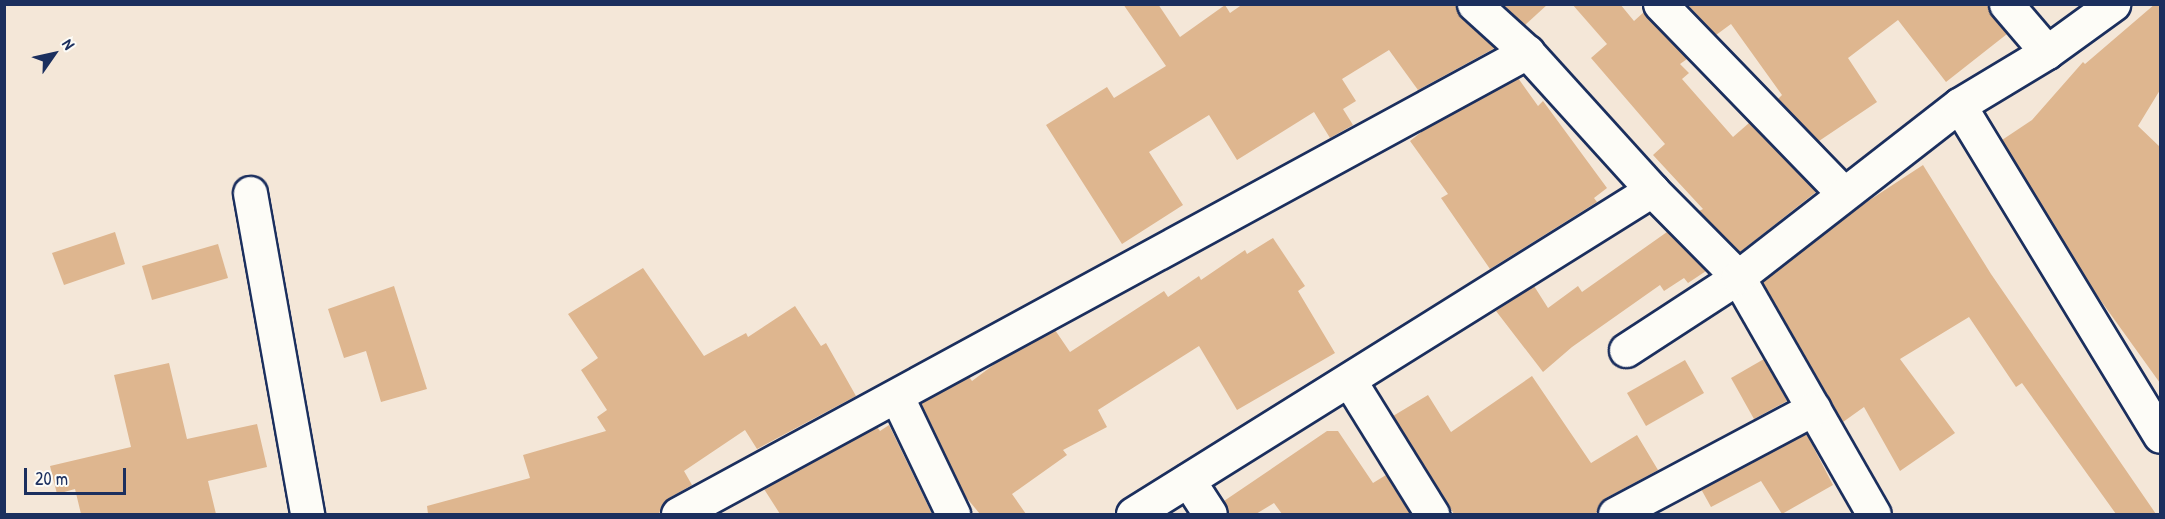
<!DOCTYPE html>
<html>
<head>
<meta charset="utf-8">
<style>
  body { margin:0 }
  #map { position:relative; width:2165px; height:519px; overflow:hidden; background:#f4e7d8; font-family:"Patrick Hand",sans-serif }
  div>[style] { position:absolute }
  .building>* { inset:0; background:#deb68f }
  .roads { filter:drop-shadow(2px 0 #1b2f5e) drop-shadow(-2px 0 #1b2f5e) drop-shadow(0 2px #1b2f5e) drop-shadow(0 -2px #1b2f5e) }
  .minor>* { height:33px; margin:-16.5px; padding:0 16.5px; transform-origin:16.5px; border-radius:16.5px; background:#fdfcf7 }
  .tertiary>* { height:33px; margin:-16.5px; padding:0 16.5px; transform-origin:16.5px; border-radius:16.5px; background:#fdfcf7 }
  span { translate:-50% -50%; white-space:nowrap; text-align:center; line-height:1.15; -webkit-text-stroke:6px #fdfcf7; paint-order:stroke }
  .frame { position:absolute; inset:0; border:6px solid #1b2f5e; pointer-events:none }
  .north { position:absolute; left:24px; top:24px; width:60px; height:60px; -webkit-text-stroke:4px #fdfcf7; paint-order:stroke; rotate:56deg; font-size:16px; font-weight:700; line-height:24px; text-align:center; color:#1b2f5e }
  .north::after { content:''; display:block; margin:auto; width:21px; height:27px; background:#1b2f5e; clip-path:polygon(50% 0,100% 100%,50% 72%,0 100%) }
  .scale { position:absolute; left:24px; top:468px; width:102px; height:27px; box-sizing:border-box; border:3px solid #1b2f5e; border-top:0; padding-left:8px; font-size:18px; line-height:21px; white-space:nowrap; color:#1b2f5e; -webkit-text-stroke:4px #fdfcf7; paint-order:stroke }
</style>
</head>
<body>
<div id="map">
  <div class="building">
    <i style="clip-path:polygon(1123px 4px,1158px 4px,1180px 37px,1225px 5px,1230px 13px,1243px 4px,1456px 4px,1461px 18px,1495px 48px,1418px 90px,1389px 50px,1342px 79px,1356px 101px,1343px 109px,1353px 125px,1330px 138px,1314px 112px,1237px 160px,1209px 115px,1149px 152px,1183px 205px,1122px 244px,1046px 125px,1107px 87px,1114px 98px,1166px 66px)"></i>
    <i style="clip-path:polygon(1502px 4px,1548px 4px,1525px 25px)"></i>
    <i style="clip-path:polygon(1572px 4px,1620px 4px,1634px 21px,1644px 12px,1687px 59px,1680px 64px,1689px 73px,1682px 79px,1733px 137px,1749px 123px,1816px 192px,1740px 252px,1699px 211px,1703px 209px,1653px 155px,1665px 144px,1591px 58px,1607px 44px)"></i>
    <i style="clip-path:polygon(1687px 4px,1988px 4px,1992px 16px,2007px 34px,1946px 82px,1898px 20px,1848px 58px,1877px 102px,1819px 141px,1778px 99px,1782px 95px,1731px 24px,1716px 35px)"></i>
    <i style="clip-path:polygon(2155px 4px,2160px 4px,2160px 90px,2138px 126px,2160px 147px,2160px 383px,2096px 294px,2002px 140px,2032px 120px,2083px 62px,2085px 64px)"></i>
    <i style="clip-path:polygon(1518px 78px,1538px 106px,1543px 101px,1607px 188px,1594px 198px,1597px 202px,1490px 269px,1441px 198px,1448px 194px,1410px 141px,1429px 126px)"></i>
    <i style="clip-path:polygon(1923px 165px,1991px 274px,2156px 514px,2116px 514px,2022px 383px,2016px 387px,1969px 317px,1900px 359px,1955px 433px,1900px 471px,1864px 407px,1843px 422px,1762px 282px,1859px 207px)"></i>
    <i style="clip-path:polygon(115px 232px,125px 264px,64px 285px,52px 253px)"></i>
    <i style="clip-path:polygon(1667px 232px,1706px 271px,1688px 283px,1684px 278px,1664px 291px,1660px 285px,1572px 347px,1543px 372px,1496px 311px,1534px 286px,1548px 308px,1578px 286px,1582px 292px)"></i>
    <i style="clip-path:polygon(1273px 238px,1305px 286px,1298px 291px,1335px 353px,1237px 410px,1199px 346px,1098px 410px,1107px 427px,1063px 450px,1067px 455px,1012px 494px,1026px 514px,980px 514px,965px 496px,921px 403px,969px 377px,972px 381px,1000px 360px,1055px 330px,1070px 352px,1164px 291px,1168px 297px,1199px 276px,1201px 280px,1245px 250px,1247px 254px)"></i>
    <i style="clip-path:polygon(218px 244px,228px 278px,152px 300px,142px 266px)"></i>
    <i style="clip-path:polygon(643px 268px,704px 356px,746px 333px,748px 337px,795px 306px,821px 346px,826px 343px,856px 396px,757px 449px,745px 430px,684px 471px,692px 485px,669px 498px,662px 505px,659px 514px,428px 514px,427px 506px,530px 478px,523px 455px,606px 431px,597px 417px,607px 410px,581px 370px,598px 358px,568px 314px)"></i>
    <i style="clip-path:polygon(394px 286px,427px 389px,381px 402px,366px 351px,344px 358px,328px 309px)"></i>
    <i style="clip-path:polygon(1764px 359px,1787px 401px,1754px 419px,1731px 378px)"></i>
    <i style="clip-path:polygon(1685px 360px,1704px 393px,1646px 426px,1627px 393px)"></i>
    <i style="clip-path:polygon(169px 363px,187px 439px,257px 424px,267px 467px,208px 481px,216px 514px,81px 514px,75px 489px,57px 494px,50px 466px,131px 447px,114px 375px)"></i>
    <i style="clip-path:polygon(1532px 376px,1591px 463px,1637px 435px,1658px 470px,1606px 498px,1599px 505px,1596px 514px,1454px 514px,1393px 416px,1428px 395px,1451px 432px)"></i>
    <i style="clip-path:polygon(889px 425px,932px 514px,780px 514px,764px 489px,877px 427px,880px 431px)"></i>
    <i style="clip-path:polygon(1327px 431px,1338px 431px,1373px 483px,1386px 475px,1410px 514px,1282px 514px,1274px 503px,1256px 514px,1228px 514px,1224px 501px)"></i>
    <i style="clip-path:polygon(1806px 433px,1833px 485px,1782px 514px,1761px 481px,1711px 507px,1701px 489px)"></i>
  </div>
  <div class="roads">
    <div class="minor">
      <i style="left:1474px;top:4px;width:72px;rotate:42.2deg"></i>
      <i style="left:1527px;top:52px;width:186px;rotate:47.8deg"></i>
      <i style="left:1652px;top:190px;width:122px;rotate:45.3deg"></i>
      <i style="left:1738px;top:277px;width:273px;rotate:60.2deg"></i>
      <i style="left:1660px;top:4px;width:263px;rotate:45.9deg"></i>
      <i style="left:2006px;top:4px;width:63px;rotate:49.5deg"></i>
      <i style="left:250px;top:193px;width:326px;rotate:79.9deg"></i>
      <i style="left:1626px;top:350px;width:134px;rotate:-33.1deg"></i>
      <i style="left:1738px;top:277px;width:280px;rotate:-37.9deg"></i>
      <i style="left:1959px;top:105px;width:387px;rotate:58.7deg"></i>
      <i style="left:1349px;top:380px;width:158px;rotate:58.2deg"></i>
      <i style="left:897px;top:397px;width:130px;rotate:64.4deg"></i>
      <i style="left:1188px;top:480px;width:40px;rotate:57.1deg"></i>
      <i style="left:678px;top:514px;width:967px;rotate:-28.55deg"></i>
      <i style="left:1133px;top:514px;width:612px;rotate:-31.98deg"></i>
      <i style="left:1615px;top:514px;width:225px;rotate:-28deg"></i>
    </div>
    <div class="tertiary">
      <i style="left:1959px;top:105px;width:103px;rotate:-31.1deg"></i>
      <i style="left:2047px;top:52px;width:82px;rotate:-36deg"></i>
    </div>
  </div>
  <div class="frame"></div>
  <div class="north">N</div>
  <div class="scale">20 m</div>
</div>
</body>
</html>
